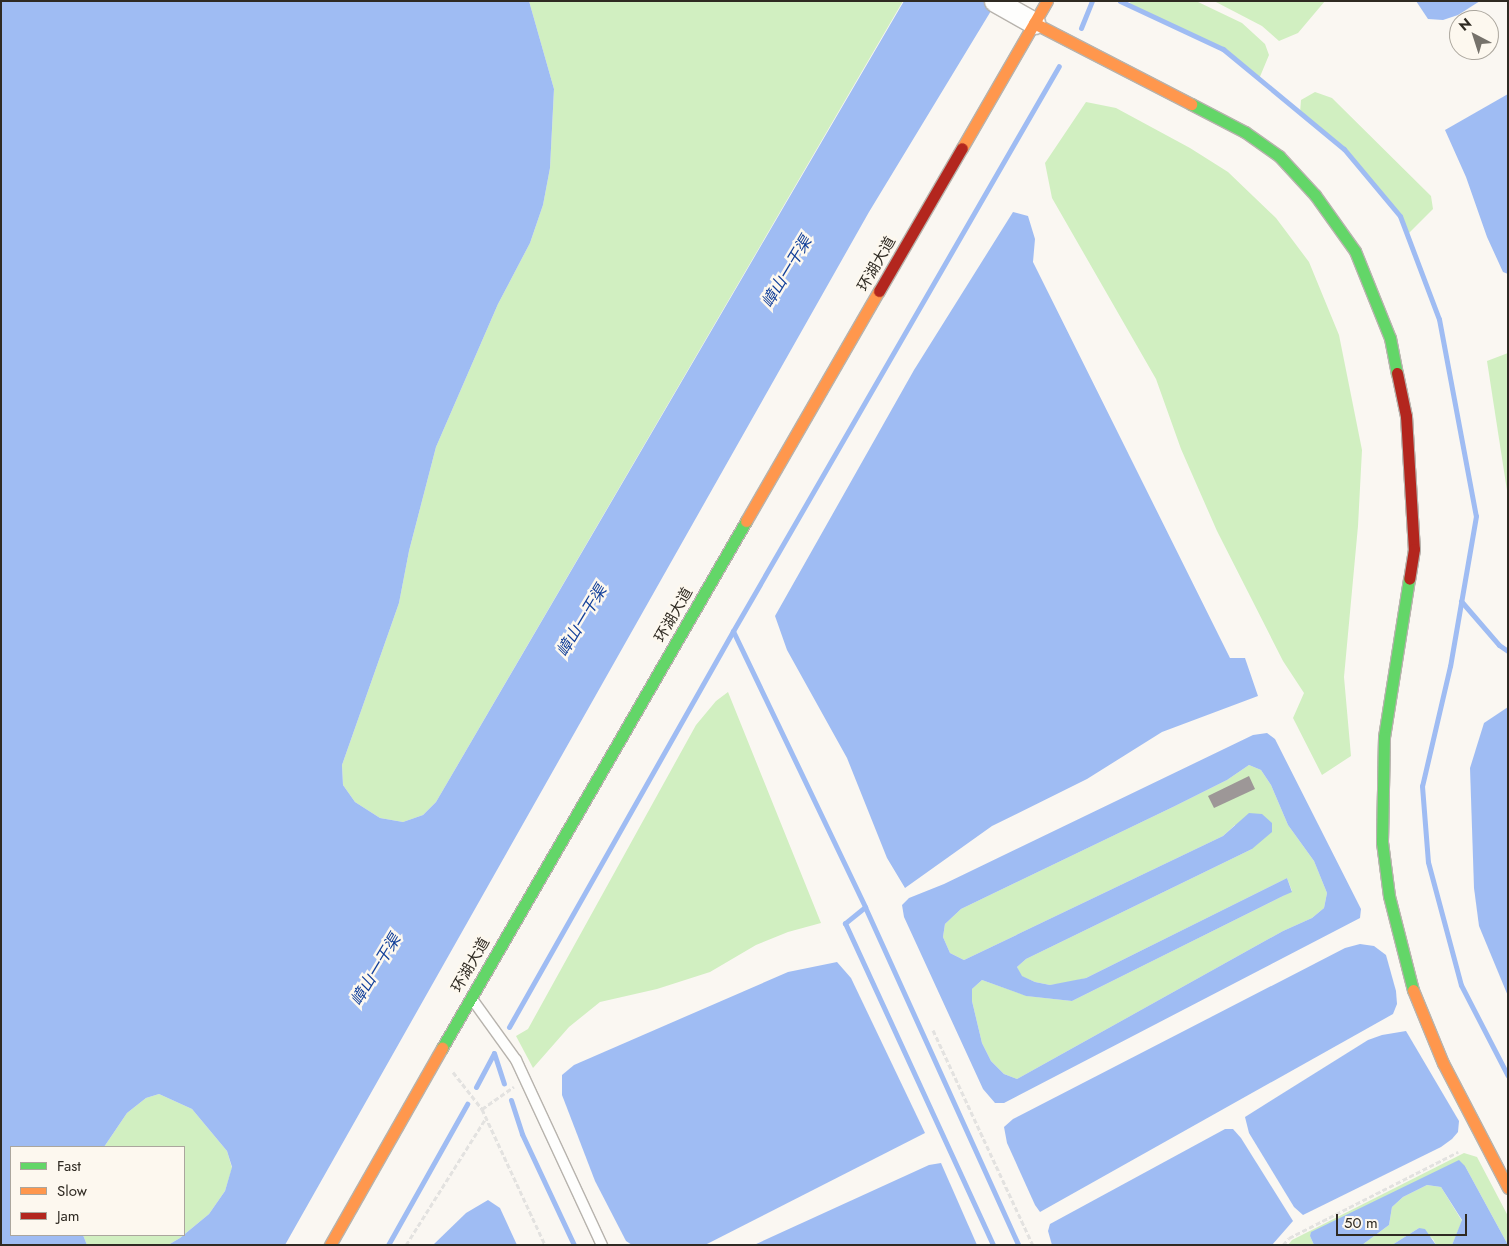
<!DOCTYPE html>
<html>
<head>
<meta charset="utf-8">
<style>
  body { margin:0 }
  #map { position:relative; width:1509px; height:1246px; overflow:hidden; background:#faf7f2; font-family:Jost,"Noto Sans SC",sans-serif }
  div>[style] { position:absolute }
  .green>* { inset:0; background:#d1efc1 }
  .water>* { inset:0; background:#9fbcf3 }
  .stream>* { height:5px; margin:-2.5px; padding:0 2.5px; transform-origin:2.5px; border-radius:2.5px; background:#9fbcf3 }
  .building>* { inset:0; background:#9d9797 }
  .path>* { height:3px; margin-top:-1.5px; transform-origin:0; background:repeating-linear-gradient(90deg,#e3e2e0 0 5px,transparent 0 7.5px) }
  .roads { filter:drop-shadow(1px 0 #b7b3ad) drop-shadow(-1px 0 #b7b3ad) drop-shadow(0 1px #b7b3ad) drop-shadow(0 -1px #b7b3ad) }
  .lane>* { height:10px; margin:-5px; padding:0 5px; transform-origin:5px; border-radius:5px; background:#fefefd }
  .street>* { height:21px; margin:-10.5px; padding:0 10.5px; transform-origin:10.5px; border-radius:10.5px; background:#fefefd }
  .fast>* { height:11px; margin:-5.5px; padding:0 5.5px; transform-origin:5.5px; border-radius:5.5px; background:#63d668 }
  .slow>* { height:11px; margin:-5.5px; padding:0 5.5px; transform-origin:5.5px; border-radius:5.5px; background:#ff974d }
  .jam>* { height:11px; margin:-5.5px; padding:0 5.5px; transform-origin:5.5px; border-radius:5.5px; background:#b3261e }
  span { translate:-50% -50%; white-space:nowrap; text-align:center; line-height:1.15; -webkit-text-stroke:5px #fdf8ef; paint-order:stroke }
  .street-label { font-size:15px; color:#2f2a22 }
  .water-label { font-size:16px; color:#113f9a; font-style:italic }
  .frame { position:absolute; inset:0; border:2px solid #2f2a22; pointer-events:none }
  .legend { position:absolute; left:10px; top:1146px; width:175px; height:90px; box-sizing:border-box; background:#fdf8ef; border:1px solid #aba69d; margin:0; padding:6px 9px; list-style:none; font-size:15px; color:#2f2a22 }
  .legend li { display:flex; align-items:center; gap:10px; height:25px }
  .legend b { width:25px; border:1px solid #aba69d }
  .north { position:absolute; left:1449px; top:10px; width:50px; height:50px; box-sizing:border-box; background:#fdf8ef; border:1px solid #aba69d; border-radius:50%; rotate:320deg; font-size:14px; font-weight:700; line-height:20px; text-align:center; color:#2f2a22 }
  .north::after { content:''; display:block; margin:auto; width:18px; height:22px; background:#76726b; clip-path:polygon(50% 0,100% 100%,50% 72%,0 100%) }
  .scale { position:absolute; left:1336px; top:1214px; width:131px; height:22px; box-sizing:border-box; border:2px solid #2f2a22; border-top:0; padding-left:6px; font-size:15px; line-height:18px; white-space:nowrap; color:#2f2a22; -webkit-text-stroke:4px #fdf8ef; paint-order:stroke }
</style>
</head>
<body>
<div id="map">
  <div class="green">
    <i style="clip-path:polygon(529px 1px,903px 1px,436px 802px,423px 815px,403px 822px,380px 818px,355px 802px,343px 785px,342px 765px,399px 603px,409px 551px,436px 447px,498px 304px,530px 243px,543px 205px,550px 168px,554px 89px)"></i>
    <i style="clip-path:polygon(1131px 1px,1196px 1px,1242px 23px,1265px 44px,1269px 55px,1259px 79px,1223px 49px,1129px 5px)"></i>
    <i style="clip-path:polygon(1214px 1px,1325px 1px,1298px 33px,1279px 41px,1262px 26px)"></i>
    <i style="clip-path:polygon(1315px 92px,1332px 98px,1431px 196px,1433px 209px,1407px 235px,1400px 216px,1344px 149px,1300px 113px,1301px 100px)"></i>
    <i style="clip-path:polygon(1086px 102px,1116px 108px,1190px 148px,1228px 172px,1276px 218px,1309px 262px,1339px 335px,1362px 450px,1358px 526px,1344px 677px,1351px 756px,1322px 775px,1293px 718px,1304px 693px,1283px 661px,1217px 531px,1181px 449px,1156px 379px,1052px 198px,1045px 163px)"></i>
    <i style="clip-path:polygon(1508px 353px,1508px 497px,1487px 361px)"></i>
    <i style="clip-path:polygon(728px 692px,821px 923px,788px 932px,756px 945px,710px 972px,657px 989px,600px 1002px,569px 1027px,533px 1068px,516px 1036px,528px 1029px,696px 725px,716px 701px)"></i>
    <i style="clip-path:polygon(1249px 765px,1261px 770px,1271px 785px,1288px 825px,1314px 861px,1327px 893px,1324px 908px,1312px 918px,1283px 931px,1017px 1079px,1004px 1074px,991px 1061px,982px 1043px,972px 1001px,972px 989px,982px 980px,1027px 996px,1072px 1001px,1283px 896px,1292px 891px,1287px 878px,1086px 978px,1066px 983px,1050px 985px,1035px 982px,1021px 976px,1017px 967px,1026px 959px,1252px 849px,1235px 825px,1223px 836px,964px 960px,950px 953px,943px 937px,945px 924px,961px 909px,1175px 806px,1227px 780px)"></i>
    <i style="clip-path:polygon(159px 1094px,192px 1109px,227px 1151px,232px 1168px,225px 1191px,209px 1214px,180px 1238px,168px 1245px,87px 1245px,83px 1235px,184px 1235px,184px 1147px,104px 1147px,127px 1113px,146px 1098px)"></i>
    <i style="clip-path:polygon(1464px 1153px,1477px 1157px,1508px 1216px,1508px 1245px,1465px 1166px,1310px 1236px,1314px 1245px,1288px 1245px,1292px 1240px)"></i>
    <i style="clip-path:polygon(1427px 1185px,1441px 1187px,1462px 1221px,1452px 1245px,1436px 1245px,1433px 1239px,1419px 1228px,1392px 1245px,1362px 1245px,1389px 1225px,1392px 1207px,1403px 1197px)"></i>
  </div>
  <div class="water">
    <i style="clip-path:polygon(1px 1px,529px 1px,554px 89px,550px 168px,543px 205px,530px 243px,498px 304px,436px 447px,409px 551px,399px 603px,342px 765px,343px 785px,355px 802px,380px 818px,403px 822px,423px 815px,436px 802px,904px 1px,997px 1px,869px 212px,285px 1245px,168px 1245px,180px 1238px,209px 1214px,225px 1191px,232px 1167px,227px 1151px,192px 1109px,159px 1094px,146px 1098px,127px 1113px,104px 1147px,11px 1147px,11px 1235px,83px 1235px,87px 1245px,1px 1245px)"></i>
    <i style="clip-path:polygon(1416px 1px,1480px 1px,1458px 15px,1443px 20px,1428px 19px)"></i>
    <i style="clip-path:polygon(1508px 94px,1508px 274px,1503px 272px,1487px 237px,1466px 177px,1445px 130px)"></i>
    <i style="clip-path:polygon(1013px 212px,1028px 216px,1035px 239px,1033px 262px,1230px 658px,1245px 658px,1258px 696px,1162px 732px,1087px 779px,992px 826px,905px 888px,887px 858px,847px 758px,787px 650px,775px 616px,914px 370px)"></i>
    <i style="clip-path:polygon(1508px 707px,1508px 996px,1479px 926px,1474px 888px,1470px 768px,1484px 723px)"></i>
    <i style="clip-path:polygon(evenodd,1267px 733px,1275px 739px,1361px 909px,1360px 918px,1004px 1103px,995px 1103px,983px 1089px,904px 917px,902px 905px,909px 898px,944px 884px,1253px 735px,1267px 733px,1249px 765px,1261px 770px,1271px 785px,1288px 825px,1314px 861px,1327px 893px,1324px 908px,1312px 918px,1283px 931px,1017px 1079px,1004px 1074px,991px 1061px,982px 1043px,972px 1001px,972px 989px,982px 980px,1026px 996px,1072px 1001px,1283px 896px,1292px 892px,1287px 878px,1086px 978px,1050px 985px,1035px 982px,1022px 976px,1017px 967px,1026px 959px,1252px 849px,1272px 832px,1272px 823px,1262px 814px,1249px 813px,1223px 836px,964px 960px,950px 953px,943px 937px,945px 924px,961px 909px,1175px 806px,1227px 780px,1249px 765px)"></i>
    <i style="clip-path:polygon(1360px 944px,1374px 946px,1386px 955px,1396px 991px,1397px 1004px,1393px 1014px,1040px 1212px,1035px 1205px,1007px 1143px,1004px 1127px,1013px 1119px,1345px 948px)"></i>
    <i style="clip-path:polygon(837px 962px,851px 978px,925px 1133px,705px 1245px,632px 1245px,626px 1241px,595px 1181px,562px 1095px,562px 1075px,574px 1065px,788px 972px)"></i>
    <i style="clip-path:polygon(1406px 1031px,1459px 1121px,1458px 1132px,1452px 1139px,1441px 1147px,1303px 1215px,1294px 1207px,1249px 1133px,1245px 1117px,1368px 1040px,1382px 1035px)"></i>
    <i style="clip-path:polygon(1225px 1129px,1233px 1129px,1241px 1138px,1293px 1221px,1272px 1245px,1052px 1245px,1048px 1231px,1050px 1224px)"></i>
    <i style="clip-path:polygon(1459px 1160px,1465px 1166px,1508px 1245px,1452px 1245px,1462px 1220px,1441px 1187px,1427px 1185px,1403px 1197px,1392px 1207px,1389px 1225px,1362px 1245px,1314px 1245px,1310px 1236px,1311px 1232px)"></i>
    <i style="clip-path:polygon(941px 1163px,977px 1245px,754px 1245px,929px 1165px)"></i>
    <i style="clip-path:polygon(488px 1200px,500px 1208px,517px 1245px,433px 1245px,466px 1213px)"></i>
    <i style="clip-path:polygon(1419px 1228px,1425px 1229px,1436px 1245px,1392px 1245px)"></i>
  </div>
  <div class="stream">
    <i style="left:1120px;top:1px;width:114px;rotate:25deg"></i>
    <i style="left:1223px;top:49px;width:157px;rotate:39.6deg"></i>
    <i style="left:1344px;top:149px;width:87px;rotate:50.1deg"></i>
    <i style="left:1400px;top:216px;width:110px;rotate:69.3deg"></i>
    <i style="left:1439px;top:319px;width:200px;rotate:79.4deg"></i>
    <i style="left:1476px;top:516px;width:152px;rotate:99.8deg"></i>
    <i style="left:1450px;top:666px;width:123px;rotate:103.1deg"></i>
    <i style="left:1422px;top:786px;width:76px;rotate:85.5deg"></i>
    <i style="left:1428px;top:862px;width:127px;rotate:75deg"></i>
    <i style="left:1461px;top:985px;width:102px;rotate:62.7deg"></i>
    <i style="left:1081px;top:28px;width:29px;rotate:-68deg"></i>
    <i style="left:1461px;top:601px;width:58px;rotate:49.2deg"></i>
    <i style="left:1499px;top:645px;width:11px;rotate:34deg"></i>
    <i style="left:733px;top:631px;width:306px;rotate:64.4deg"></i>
    <i style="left:865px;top:907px;width:371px;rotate:65.6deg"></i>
    <i style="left:865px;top:907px;width:26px;rotate:141deg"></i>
    <i style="left:845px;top:923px;width:354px;rotate:65.3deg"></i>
    <i style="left:509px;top:1027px;width:455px;rotate:-60.5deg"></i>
    <i style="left:733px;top:631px;width:652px;rotate:-60.02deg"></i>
    <i style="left:494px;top:1053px;width:32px;rotate:72deg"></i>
    <i style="left:476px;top:1087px;width:38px;rotate:-62deg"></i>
    <i style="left:511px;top:1100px;width:36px;rotate:72deg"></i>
    <i style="left:522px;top:1134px;width:123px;rotate:64.9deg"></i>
    <i style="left:388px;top:1245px;width:162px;rotate:-60.7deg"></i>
  </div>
  <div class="building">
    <i style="clip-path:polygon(1249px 776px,1255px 789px,1214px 808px,1208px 796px)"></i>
  </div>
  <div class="path">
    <i style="left:933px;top:1030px;width:237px;rotate:65.1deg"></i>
    <i style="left:453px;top:1072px;width:47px;rotate:51.9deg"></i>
    <i style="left:482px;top:1109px;width:150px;rotate:65.1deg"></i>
    <i style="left:482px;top:1109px;width:39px;rotate:-35deg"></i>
    <i style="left:406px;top:1245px;width:150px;rotate:-57.8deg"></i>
    <i style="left:1283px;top:1245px;width:9px;rotate:-49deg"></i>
    <i style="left:1289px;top:1238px;width:190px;rotate:-27deg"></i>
  </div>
  <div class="roads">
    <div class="lane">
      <i style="left:472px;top:999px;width:75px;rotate:54.2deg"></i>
      <i style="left:516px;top:1060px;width:204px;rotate:65.1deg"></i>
    </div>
    <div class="street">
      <i style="left:995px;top:1px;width:45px;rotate:29.4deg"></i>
    </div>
    <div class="fast">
      <i style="left:1191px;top:104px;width:61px;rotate:27.4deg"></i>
      <i style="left:1245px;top:132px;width:42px;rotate:35.2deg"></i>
      <i style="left:1279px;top:156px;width:53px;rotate:47.3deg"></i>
      <i style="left:1315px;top:195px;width:69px;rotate:54.5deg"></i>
      <i style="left:1355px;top:251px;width:94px;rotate:68.1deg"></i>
      <i style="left:1390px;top:338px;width:36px;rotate:79deg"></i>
      <i style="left:1409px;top:579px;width:160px;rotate:99deg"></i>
      <i style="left:1384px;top:737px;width:105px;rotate:91.1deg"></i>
      <i style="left:1382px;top:842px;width:54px;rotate:82.6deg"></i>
      <i style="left:1389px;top:896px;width:97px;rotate:75.7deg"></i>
      <i style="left:442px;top:1048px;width:608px;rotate:-60.02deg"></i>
    </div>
    <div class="slow">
      <i style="left:1034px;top:23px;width:177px;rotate:27.3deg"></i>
      <i style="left:962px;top:148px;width:170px;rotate:-60deg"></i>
      <i style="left:746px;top:521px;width:266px;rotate:-60deg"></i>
      <i style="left:1413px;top:990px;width:79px;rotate:67.7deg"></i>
      <i style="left:1443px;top:1063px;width:141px;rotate:62.5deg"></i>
      <i style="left:330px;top:1245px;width:227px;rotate:-60.4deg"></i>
    </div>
    <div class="jam">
      <i style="left:879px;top:291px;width:165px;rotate:-59.9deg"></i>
      <i style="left:1397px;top:373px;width:44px;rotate:78.2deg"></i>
      <i style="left:1406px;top:416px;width:133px;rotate:86.6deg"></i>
      <i style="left:1414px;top:549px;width:30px;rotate:99deg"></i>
    </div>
  </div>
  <div class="street-label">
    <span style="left:877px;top:264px;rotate:-60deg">环湖大道</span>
    <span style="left:674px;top:615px;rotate:-60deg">环湖大道</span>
    <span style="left:471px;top:965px;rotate:-60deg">环湖大道</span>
  </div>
  <div class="water-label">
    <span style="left:787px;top:272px;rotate:-59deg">嶂山一干渠</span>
    <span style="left:582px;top:621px;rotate:-59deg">嶂山一干渠</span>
    <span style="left:376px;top:970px;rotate:-59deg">嶂山一干渠</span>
  </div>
  <div class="frame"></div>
  <ul class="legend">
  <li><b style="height:6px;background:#63d668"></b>Fast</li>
  <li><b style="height:6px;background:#ff974d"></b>Slow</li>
  <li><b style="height:6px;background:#b3261e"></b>Jam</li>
  </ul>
  <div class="north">N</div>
  <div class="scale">50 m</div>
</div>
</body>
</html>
